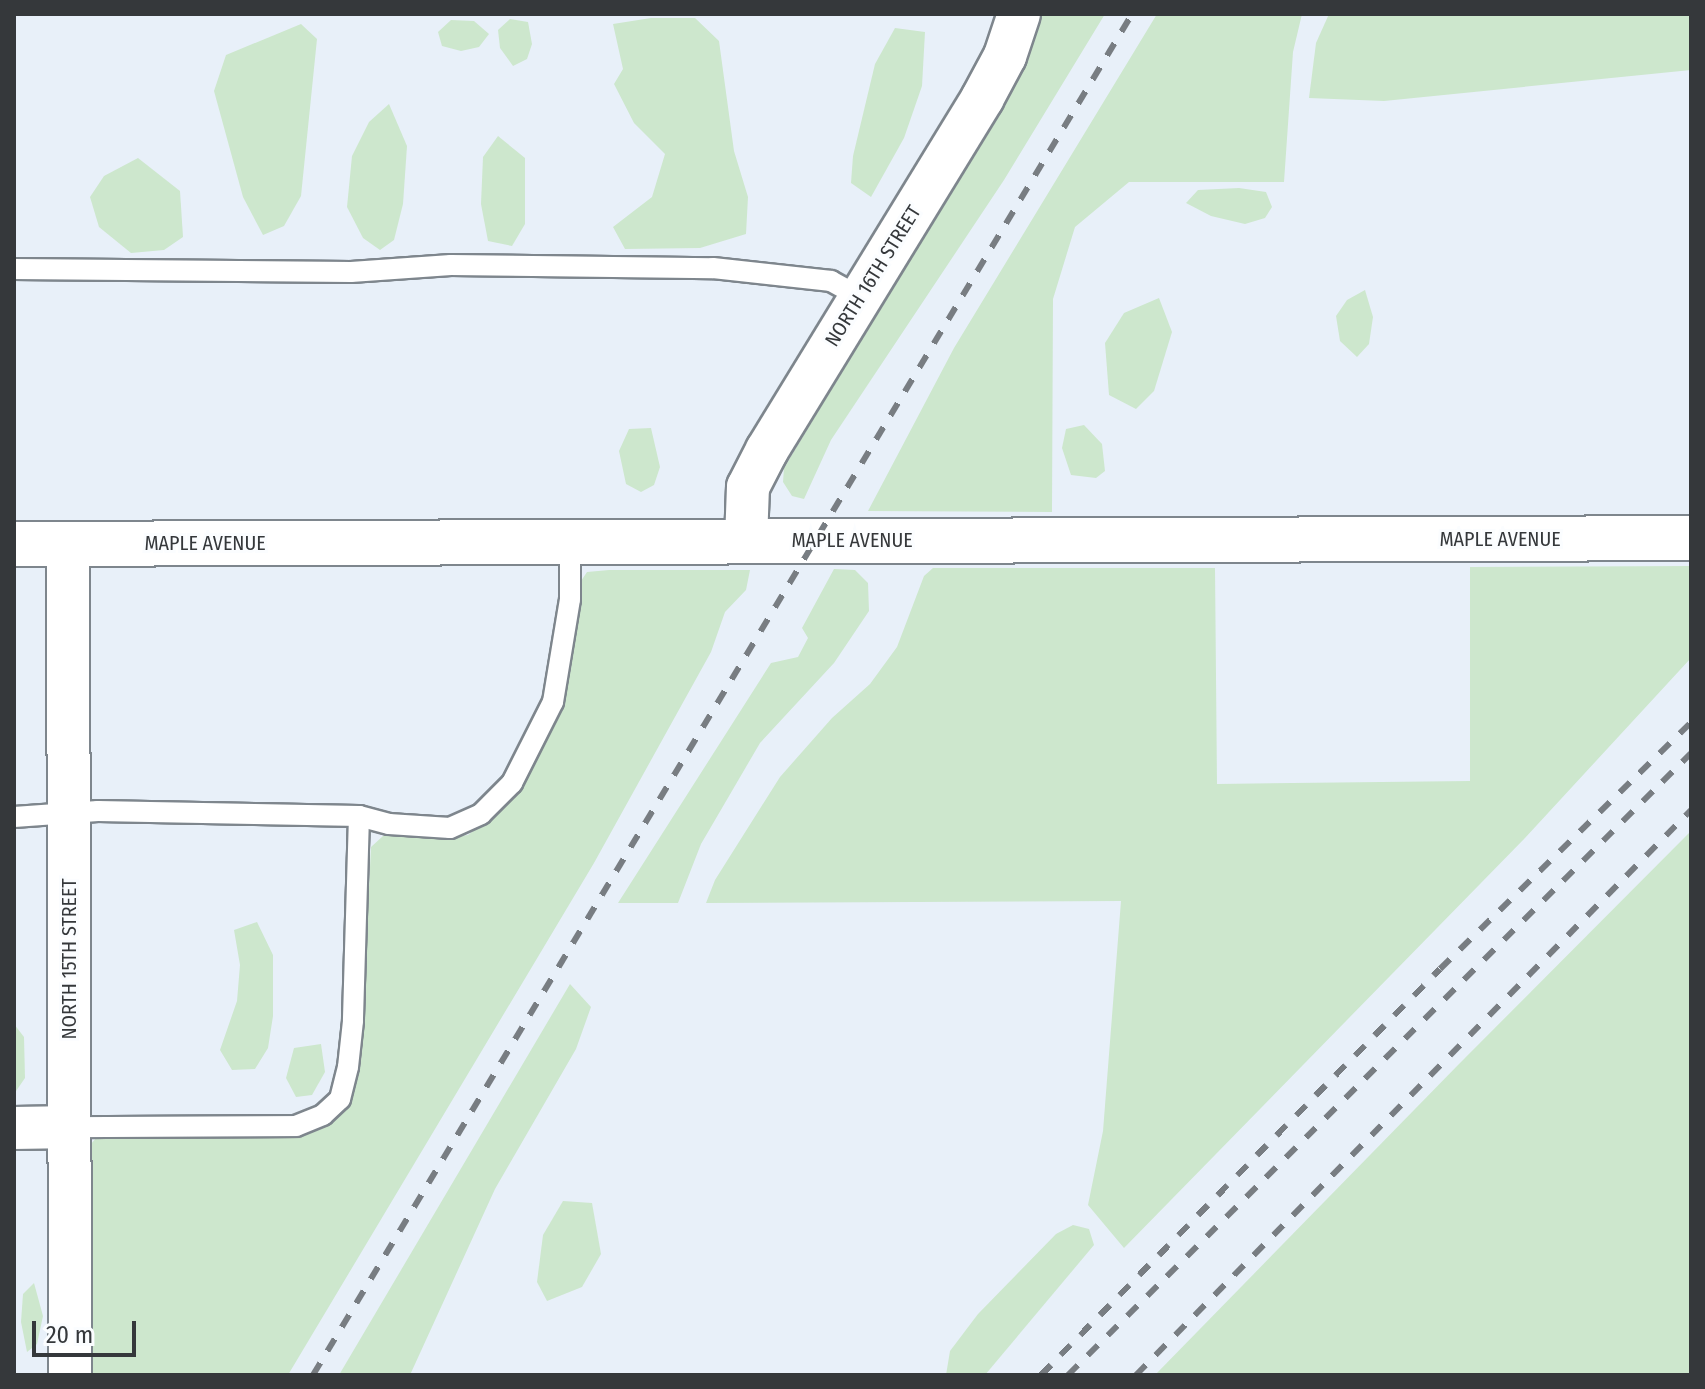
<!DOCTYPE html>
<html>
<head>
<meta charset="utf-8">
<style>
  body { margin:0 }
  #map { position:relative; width:1705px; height:1389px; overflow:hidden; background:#e8f0f9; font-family:"Fira Sans Condensed",sans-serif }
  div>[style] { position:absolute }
  .green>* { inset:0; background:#cde7cd }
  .roads { filter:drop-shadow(2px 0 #7e868d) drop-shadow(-2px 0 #7e868d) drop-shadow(0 2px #7e868d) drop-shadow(0 -2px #7e868d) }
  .service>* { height:20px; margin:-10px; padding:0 10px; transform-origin:10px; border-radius:10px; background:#fff }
  .minor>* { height:42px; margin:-21px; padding:0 21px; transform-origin:21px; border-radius:21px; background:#fff }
  .secondary>* { height:44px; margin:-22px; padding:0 22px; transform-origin:22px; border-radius:22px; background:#fff }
  .rail>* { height:6px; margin-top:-3px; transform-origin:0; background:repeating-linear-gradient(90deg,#787d82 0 14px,transparent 0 28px) }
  span { translate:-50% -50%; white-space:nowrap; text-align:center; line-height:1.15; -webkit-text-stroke:6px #fbfdff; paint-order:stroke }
  .street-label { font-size:20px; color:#35383b }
  .frame { position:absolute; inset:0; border:16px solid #35383b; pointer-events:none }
  .scale { position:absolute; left:32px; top:1321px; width:104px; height:36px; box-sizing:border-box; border:4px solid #35383b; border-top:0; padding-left:10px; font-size:24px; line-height:28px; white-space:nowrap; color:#35383b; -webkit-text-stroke:6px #fbfdff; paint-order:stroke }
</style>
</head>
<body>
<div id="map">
  <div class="green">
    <i style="clip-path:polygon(1042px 14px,1105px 14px,1004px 180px,831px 440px,804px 499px,792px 496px,783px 482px,784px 468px,1016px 82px)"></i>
    <i style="clip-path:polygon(1157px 14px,1302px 14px,1293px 52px,1284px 182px,1129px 182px,1075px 227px,1053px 299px,1052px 512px,868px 511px,954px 348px)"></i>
    <i style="clip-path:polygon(1329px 14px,1691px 14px,1691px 70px,1384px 101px,1309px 98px,1316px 43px)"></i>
    <i style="clip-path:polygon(651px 18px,695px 18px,719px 41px,734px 151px,748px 197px,746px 234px,700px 248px,625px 249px,613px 227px,652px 197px,665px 154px,634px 123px,614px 84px,623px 69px,613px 24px)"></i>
    <i style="clip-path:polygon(510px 19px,528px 22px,532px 44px,527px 59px,513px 66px,500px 48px,498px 30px)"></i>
    <i style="clip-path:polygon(451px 20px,474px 21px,489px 34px,479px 47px,461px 51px,442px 46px,438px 32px)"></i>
    <i style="clip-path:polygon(301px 24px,317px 39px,301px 196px,284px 226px,263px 235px,243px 197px,214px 91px,226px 55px)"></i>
    <i style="clip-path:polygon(895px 28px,925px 32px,922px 86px,904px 138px,871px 197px,851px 183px,853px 156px,875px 64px)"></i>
    <i style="clip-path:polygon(389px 104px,407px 146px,403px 204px,394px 240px,380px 250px,363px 238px,347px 207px,352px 156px,369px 122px)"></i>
    <i style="clip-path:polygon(498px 136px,525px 158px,525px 224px,512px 246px,488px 241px,481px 204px,483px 157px)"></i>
    <i style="clip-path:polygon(138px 158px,180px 191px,183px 237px,164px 250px,131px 253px,99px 227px,90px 197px,104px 176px)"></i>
    <i style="clip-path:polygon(1239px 188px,1266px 192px,1272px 207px,1265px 218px,1245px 224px,1211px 216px,1186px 203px,1198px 190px)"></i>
    <i style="clip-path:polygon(1365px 290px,1373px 317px,1369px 344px,1357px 357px,1340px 341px,1336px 316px,1347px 300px)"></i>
    <i style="clip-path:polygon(1159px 298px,1172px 332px,1154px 391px,1136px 409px,1109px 395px,1105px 343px,1124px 313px)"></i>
    <i style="clip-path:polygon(1084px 425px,1102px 444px,1105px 471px,1096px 478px,1071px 475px,1062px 448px,1066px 429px)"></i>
    <i style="clip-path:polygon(651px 428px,660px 467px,654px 485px,641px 492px,626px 484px,619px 451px,629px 429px)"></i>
    <i style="clip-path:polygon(1691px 566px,1691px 658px,1525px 838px,1124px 1248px,1088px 1205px,1103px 1131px,1121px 901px,706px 903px,715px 880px,780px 777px,832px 718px,870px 684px,897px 647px,924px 576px,933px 568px,1215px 568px,1217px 784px,1470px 781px,1470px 567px)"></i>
    <i style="clip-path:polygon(834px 569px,855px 570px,868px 583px,869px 611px,834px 663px,760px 743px,701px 844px,678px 903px,618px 903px,771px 663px,798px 657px,808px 638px,802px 628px)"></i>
    <i style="clip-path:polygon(609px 570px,750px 570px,746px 590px,725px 612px,711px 652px,594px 863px,288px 1375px,88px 1375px,90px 1145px,97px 1137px,106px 1134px,290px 1136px,325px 1124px,349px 1101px,360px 1068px,371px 847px,383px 836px,395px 834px,436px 839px,468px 835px,496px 813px,517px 787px,561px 705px,581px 581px,587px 572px)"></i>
    <i style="clip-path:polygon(1691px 831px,1691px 1375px,1155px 1375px,1459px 1064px)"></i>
    <i style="clip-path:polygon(257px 922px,273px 955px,273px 1016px,268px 1048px,255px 1069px,232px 1070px,220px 1050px,237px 1001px,240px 965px,234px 930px)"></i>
    <i style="clip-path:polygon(570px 984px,591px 1007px,576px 1049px,495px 1189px,410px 1375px,339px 1375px)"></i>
    <i style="clip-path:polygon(14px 1024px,24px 1037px,25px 1078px,14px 1094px)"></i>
    <i style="clip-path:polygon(321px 1044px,325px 1072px,312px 1095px,296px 1097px,286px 1078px,294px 1048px)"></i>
    <i style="clip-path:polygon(563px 1201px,592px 1203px,601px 1254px,582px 1287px,547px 1301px,537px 1282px,543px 1235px)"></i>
    <i style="clip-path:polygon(1073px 1225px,1089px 1229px,1094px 1245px,985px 1375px,946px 1375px,950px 1351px,978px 1314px,1056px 1234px)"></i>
    <i style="clip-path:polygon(34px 1283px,43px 1316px,37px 1344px,27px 1352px,21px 1322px,23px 1294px)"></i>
  </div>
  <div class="roads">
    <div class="service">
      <i style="left:14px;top:269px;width:337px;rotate:0.5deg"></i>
      <i style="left:351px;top:272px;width:100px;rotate:-4deg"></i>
      <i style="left:451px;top:265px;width:262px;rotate:0.7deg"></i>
      <i style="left:713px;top:268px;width:119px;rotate:6.3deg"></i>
      <i style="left:831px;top:281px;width:33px;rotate:29deg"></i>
      <i style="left:359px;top:816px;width:31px;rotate:15deg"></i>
      <i style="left:389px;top:824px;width:61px;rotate:3.8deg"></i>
      <i style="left:450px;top:828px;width:34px;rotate:-24deg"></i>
      <i style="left:481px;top:814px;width:44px;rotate:-45deg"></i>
      <i style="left:512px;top:783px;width:91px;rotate:-63.2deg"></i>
      <i style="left:553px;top:702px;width:104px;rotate:-80.6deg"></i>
      <i style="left:570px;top:599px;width:57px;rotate:-90deg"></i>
      <i style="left:14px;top:817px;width:84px;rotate:-4.1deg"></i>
      <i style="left:98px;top:811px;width:261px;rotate:1.1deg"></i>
      <i style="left:359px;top:816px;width:205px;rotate:91.7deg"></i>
      <i style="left:353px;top:1021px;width:46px;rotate:96.2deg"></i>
      <i style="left:348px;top:1067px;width:33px;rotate:104deg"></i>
      <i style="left:340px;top:1099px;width:23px;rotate:137deg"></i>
      <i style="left:323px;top:1115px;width:29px;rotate:158deg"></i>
      <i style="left:296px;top:1126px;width:227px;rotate:179.7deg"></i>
    </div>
    <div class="minor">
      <i style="left:746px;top:541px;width:54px;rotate:-87.9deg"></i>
      <i style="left:748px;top:487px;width:42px;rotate:-62.8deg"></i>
      <i style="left:767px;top:450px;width:412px;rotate:-58.5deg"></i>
      <i style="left:982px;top:99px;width:49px;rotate:-61.9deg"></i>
      <i style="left:1005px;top:56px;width:44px;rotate:-71.6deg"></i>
      <i style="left:68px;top:544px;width:831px;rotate:89.86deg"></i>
      <i style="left:14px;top:1128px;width:55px;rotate:-1deg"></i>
    </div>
    <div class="secondary">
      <i style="left:14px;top:544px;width:1677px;rotate:-0.2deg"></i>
    </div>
  </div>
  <div class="rail">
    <i style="left:313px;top:1375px;width:1588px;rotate:-58.96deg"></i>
    <i style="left:1041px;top:1375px;width:569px;rotate:-45.5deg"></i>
    <i style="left:1440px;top:969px;width:352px;rotate:-44.5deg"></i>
    <i style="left:1068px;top:1375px;width:880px;rotate:-44.95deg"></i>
    <i style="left:1136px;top:1375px;width:792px;rotate:-45.51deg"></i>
  </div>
  <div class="street-label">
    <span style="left:873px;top:276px;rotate:-58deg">NORTH 16TH STREET</span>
    <span style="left:1500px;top:539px">MAPLE AVENUE</span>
    <span style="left:852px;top:540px">MAPLE AVENUE</span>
    <span style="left:205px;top:543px">MAPLE AVENUE</span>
    <span style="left:69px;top:959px;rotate:-90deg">NORTH 15TH STREET</span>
  </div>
  <div class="frame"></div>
  <div class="scale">20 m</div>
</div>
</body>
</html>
